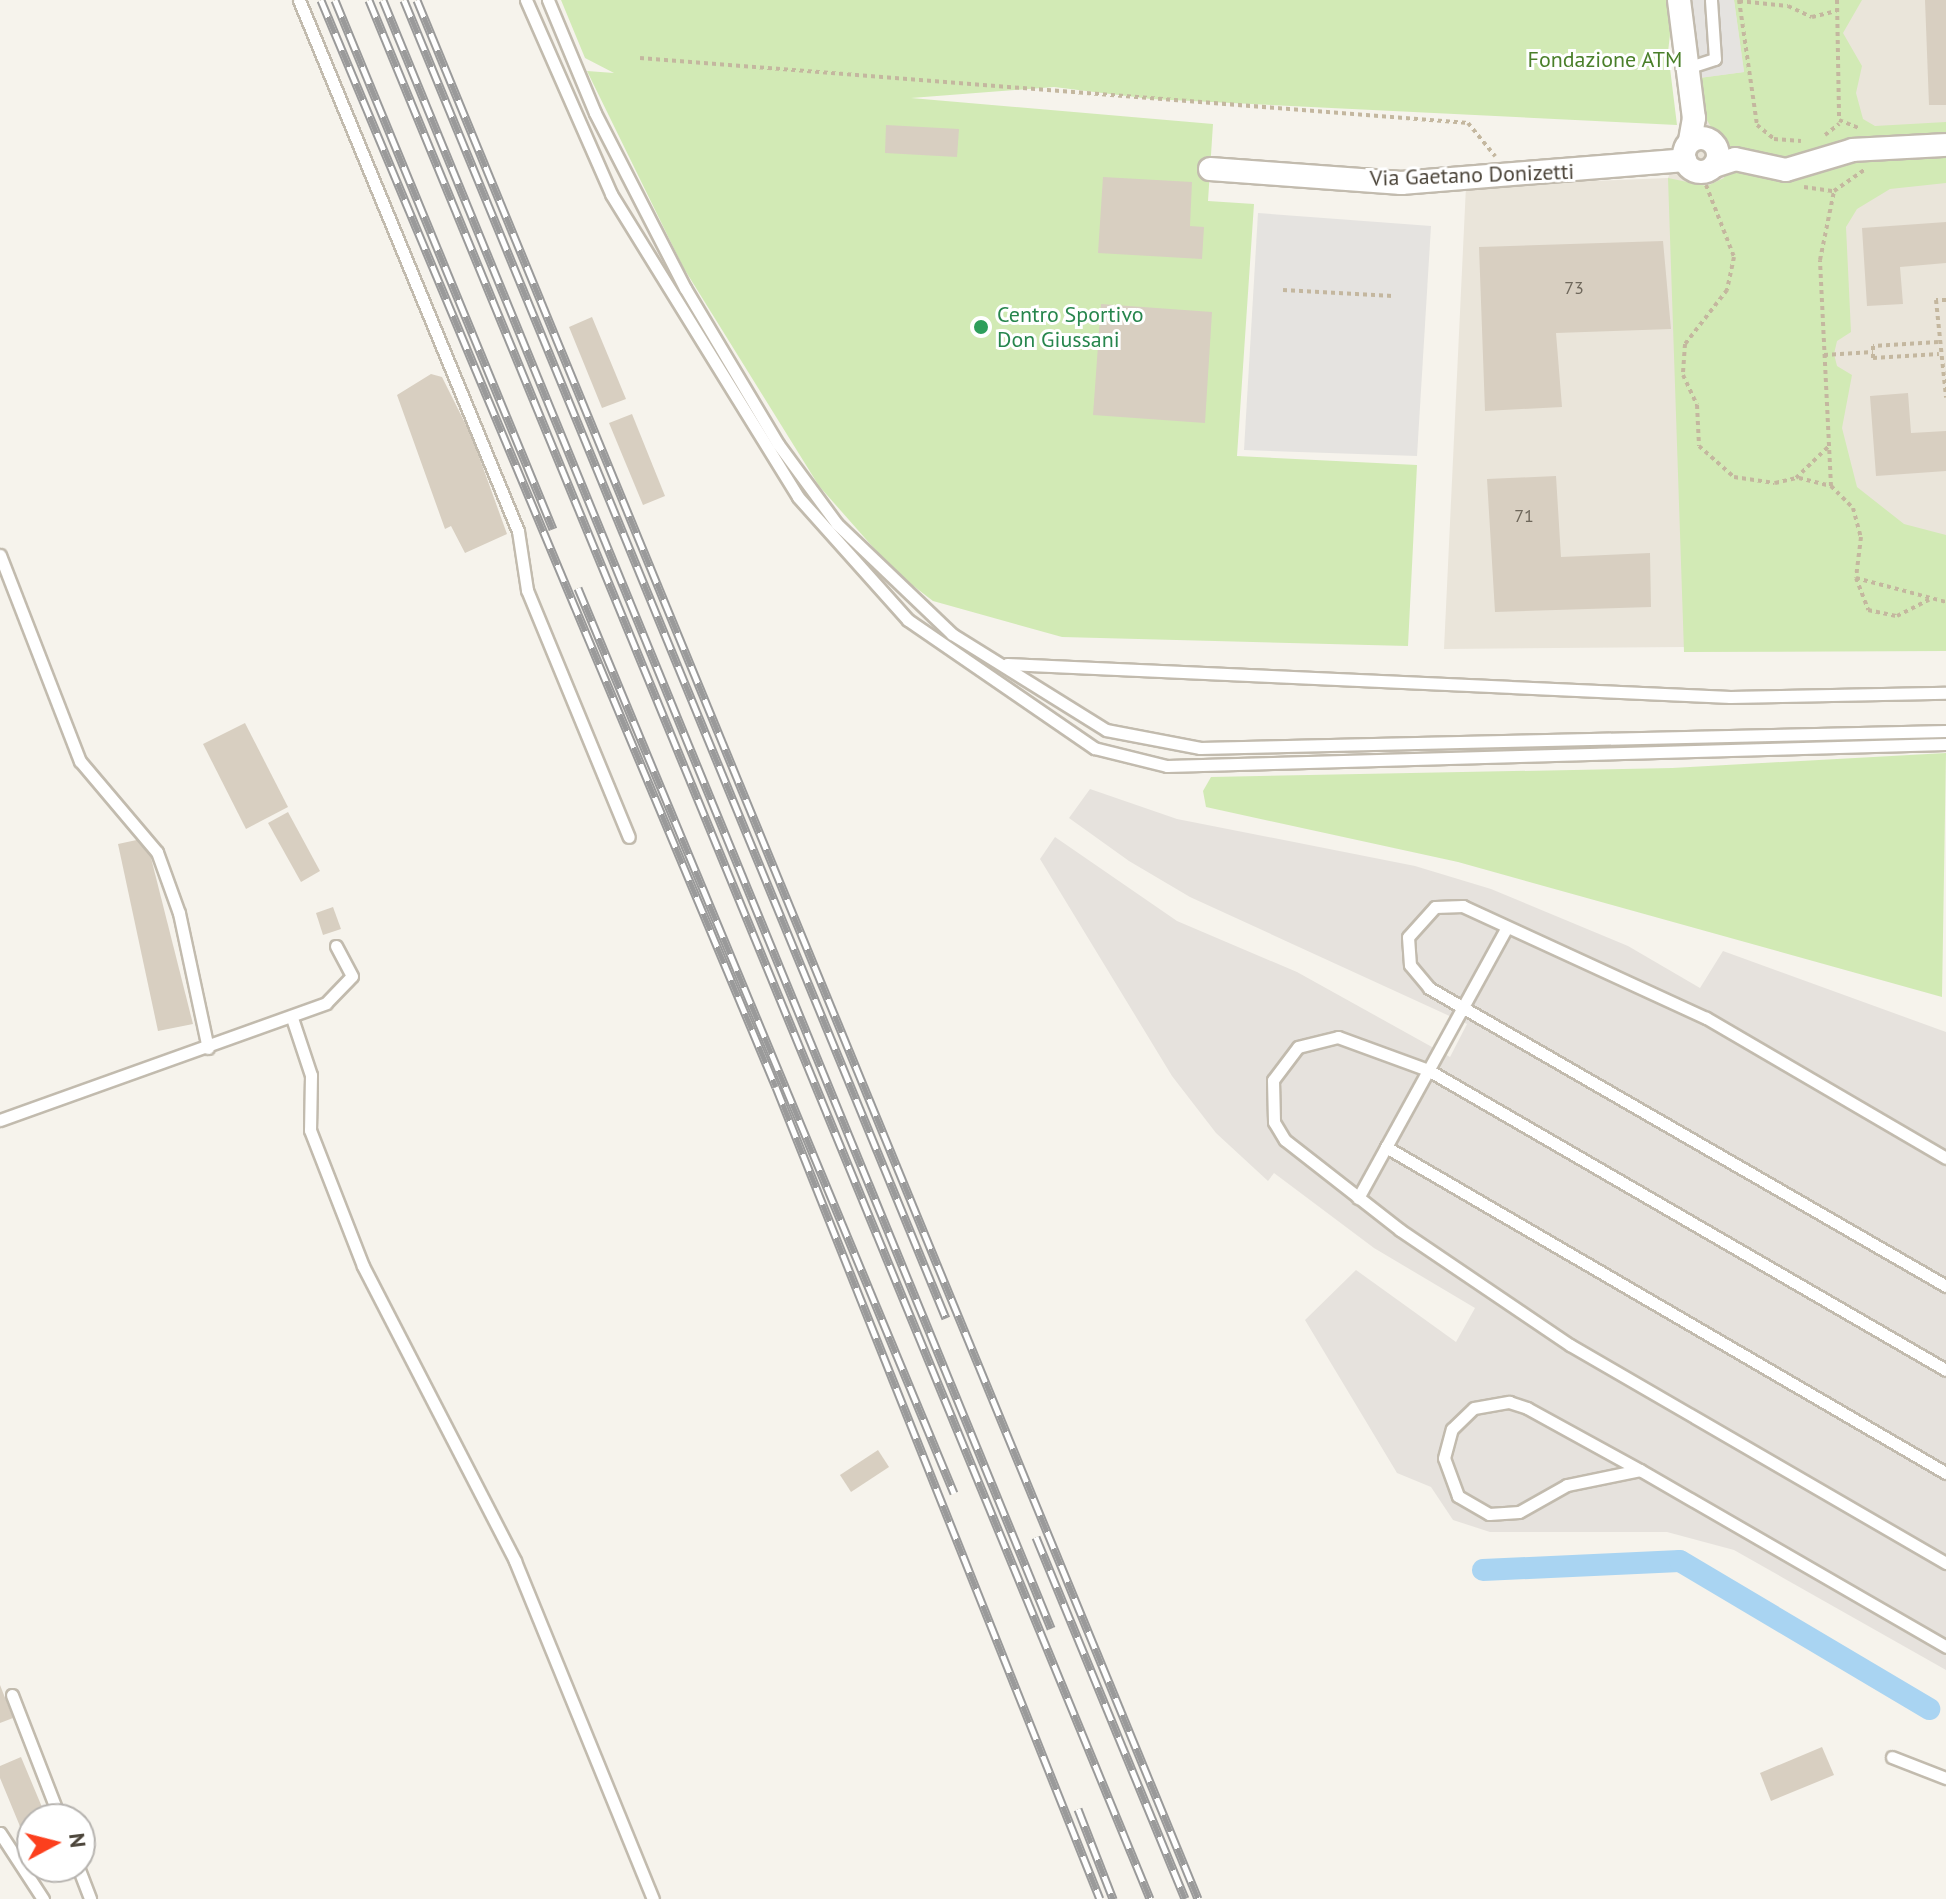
<!DOCTYPE html>
<html>
<head>
<meta charset="utf-8">
<style>
  body { margin:0 }
  #map { position:relative; width:1946px; height:1899px; overflow:hidden; background:#f6f3ec; font-family:"PT Sans",sans-serif }
  div>[style] { position:absolute }
  .residential>* { inset:0; background:#eae5da }
  .industrial>* { inset:0; background:#e6e2dd }
  .green>* { inset:0; background:#d2eab5 }
  .parking>* { inset:0; background:#e5e3e0 }
  .canal>* { height:22px; margin:-11px; padding:0 11px; transform-origin:11px; border-radius:11px; background:#a9d4f2 }
  .building>* { inset:0; background:#d8cfc1 }
  .path>* { height:4px; margin-top:-2px; transform-origin:0; background:repeating-linear-gradient(90deg,#c4b79f 0 4px,transparent 0 8px) }
  .roads { filter:drop-shadow(2px 0 #c2bbae) drop-shadow(-2px 0 #c2bbae) drop-shadow(0 2px #c2bbae) drop-shadow(0 -2px #c2bbae) }
  .lane>* { height:11px; margin:-5.5px; padding:0 5.5px; transform-origin:5.5px; border-radius:5.5px; background:#fff }
  .street>* { height:22px; margin:-11px; padding:0 11px; transform-origin:11px; border-radius:11px; background:#fff }
  .street>.ring { margin:-11px; padding:0; box-sizing:content-box; background:none; border:22px solid #fff; border-radius:50% }
  .rail>* { height:9px; margin-top:-4.5px; transform-origin:0; background:repeating-linear-gradient(90deg,#fff 0 18px,#9a9a9a 0 36px); box-sizing:border-box; border-block:2px solid #9a9a9a }
  .dots>* { width:22px; height:22px; translate:-50% -50%; box-sizing:border-box; border:4px solid #fff; border-radius:50% }
  span { translate:-50% -50%; white-space:nowrap; text-align:center; line-height:1.15; -webkit-text-stroke:6px #fff; paint-order:stroke }
  .number-label { font-size:18px; color:#6e675b }
  .number-label span { -webkit-text-stroke-width:0 }
  .park-label { font-size:22px; color:#4a7f2a }
  .street-label { font-size:22px; color:#4b4439 }
  .leisure-label { font-size:22px; color:#27864d }
  .left { translate:0 -50%; text-align:left }
  .north { position:absolute; left:16px; top:1803px; width:80px; height:80px; box-sizing:border-box; background:#fff; border:2px solid #b7b4b0; border-radius:50%; rotate:83deg; font-size:22px; font-weight:700; line-height:32px; text-align:center; color:#4b4439 }
  .north::after { content:''; display:block; margin:auto; width:28px; height:36px; background:#fc3f1d; clip-path:polygon(50% 0,100% 100%,50% 72%,0 100%) }
</style>
</head>
<body>
<div id="map">
  <div class="residential">
    <i style="clip-path:polygon(1676px 0,1946px 0,1946px 645px,1444px 649px,1466px 186px,1668px 178px,1690px 122px)"></i>
  </div>
  <div class="industrial">
    <i style="clip-path:polygon(1090px 789px,1177px 819px,1415px 866px,1491px 889px,1628px 946px,1700px 988px,1723px 951px,1946px 1032px,1946px 1670px,1734px 1550px,1667px 1532px,1490px 1532px,1453px 1520px,1431px 1487px,1397px 1473px,1305px 1320px,1356px 1270px,1456px 1342px,1475px 1308px,1374px 1248px,1274px 1173px,1268px 1181px,1216px 1133px,1172px 1076px,1040px 859px,1055px 837px,1177px 921px,1297px 972px,1450px 1057px,1467px 1024px,1190px 897px,1129px 861px,1069px 818px)"></i>
  </div>
  <div class="green">
    <i style="clip-path:polygon(561px 0,1674px 0,1668px 52px,1677px 125px,1151px 99px,1054px 87px,911px 98px,1213px 124px,1208px 201px,1254px 204px,1237px 456px,1417px 465px,1408px 646px,1062px 637px,933px 601px,894px 571px,819px 486px,683px 267px,587px 71px,614px 73px,585px 58px)"></i>
    <i style="clip-path:polygon(1734px 0,1862px 0,1843px 33px,1862px 66px,1856px 93px,1863px 119px,1875px 126px,1946px 122px,1946px 183px,1890px 189px,1857px 209px,1846px 227px,1851px 332px,1837px 341px,1834px 354px,1837px 366px,1852px 375px,1842px 428px,1857px 487px,1904px 524px,1946px 535px,1946px 651px,1684px 652px,1668px 178px,1707px 186px,1724px 178px,1722px 145px,1705px 117px,1699px 78px,1744px 72px)"></i>
    <i style="clip-path:polygon(1946px 753px,1942px 997px,1458px 862px,1206px 807px,1203px 791px,1211px 777px,1672px 768px)"></i>
  </div>
  <div class="parking">
    <i style="clip-path:polygon(1689px 0,1734px 0,1744px 72px,1699px 78px)"></i>
    <i style="clip-path:polygon(1258px 213px,1431px 226px,1417px 456px,1244px 450px)"></i>
  </div>
  <div class="canal">
    <i style="left:1483px;top:1570px;width:197px;rotate:-2.6deg"></i>
    <i style="left:1680px;top:1561px;width:290px;rotate:30.7deg"></i>
  </div>
  <div class="building">
    <i style="clip-path:polygon(1925px 0,1946px 0,1946px 105px,1929px 105px)"></i>
    <i style="clip-path:polygon(886px 125px,959px 129px,957px 157px,885px 153px)"></i>
    <i style="clip-path:polygon(1103px 177px,1192px 182px,1190px 226px,1204px 227px,1202px 259px,1098px 253px)"></i>
    <i style="clip-path:polygon(1946px 222px,1946px 263px,1900px 267px,1903px 304px,1867px 306px,1862px 228px)"></i>
    <i style="clip-path:polygon(1663px 241px,1671px 329px,1556px 333px,1562px 407px,1485px 411px,1479px 247px)"></i>
    <i style="clip-path:polygon(1101px 304px,1212px 312px,1205px 423px,1093px 415px)"></i>
    <i style="clip-path:polygon(592px 317px,626px 399px,602px 408px,569px 327px)"></i>
    <i style="clip-path:polygon(431px 374px,442px 377px,472px 437px,507px 534px,465px 553px,451px 526px,445px 529px,397px 395px)"></i>
    <i style="clip-path:polygon(1908px 393px,1911px 433px,1946px 431px,1946px 471px,1876px 476px,1870px 396px)"></i>
    <i style="clip-path:polygon(632px 414px,665px 496px,643px 505px,609px 423px)"></i>
    <i style="clip-path:polygon(1556px 476px,1561px 557px,1650px 553px,1651px 607px,1495px 612px,1487px 479px)"></i>
    <i style="clip-path:polygon(245px 723px,288px 807px,246px 829px,203px 744px)"></i>
    <i style="clip-path:polygon(288px 812px,320px 871px,301px 882px,268px 823px)"></i>
    <i style="clip-path:polygon(146px 838px,193px 1024px,158px 1031px,118px 844px)"></i>
    <i style="clip-path:polygon(333px 907px,341px 929px,323px 935px,316px 913px)"></i>
    <i style="clip-path:polygon(878px 1450px,889px 1467px,851px 1492px,840px 1475px)"></i>
    <i style="clip-path:polygon(0 1685px,13px 1718px,0 1723px)"></i>
    <i style="clip-path:polygon(1822px 1747px,1834px 1775px,1771px 1801px,1760px 1773px)"></i>
    <i style="clip-path:polygon(21px 1757px,47px 1819px,32px 1819px,32px 1832px,24px 1836px,0 1778px,0 1766px)"></i>
  </div>
  <div class="path">
    <i style="left:1739px;top:0;width:126px;rotate:81.8deg"></i>
    <i style="left:1757px;top:125px;width:22px;rotate:39deg"></i>
    <i style="left:1774px;top:139px;width:27px;rotate:4deg"></i>
    <i style="left:1837px;top:0;width:120px;rotate:89deg"></i>
    <i style="left:1839px;top:120px;width:22px;rotate:22deg"></i>
    <i style="left:1739px;top:1px;width:49px;rotate:5.8deg"></i>
    <i style="left:1788px;top:6px;width:26px;rotate:25deg"></i>
    <i style="left:1812px;top:17px;width:25px;rotate:-14deg"></i>
    <i style="left:640px;top:58px;width:831px;rotate:4.49deg"></i>
    <i style="left:1468px;top:123px;width:43px;rotate:50.7deg"></i>
    <i style="left:1825px;top:135px;width:18px;rotate:-38deg"></i>
    <i style="left:1706px;top:185px;width:77px;rotate:68.7deg"></i>
    <i style="left:1734px;top:257px;width:34px;rotate:102deg"></i>
    <i style="left:1727px;top:290px;width:68px;rotate:127.9deg"></i>
    <i style="left:1685px;top:344px;width:31px;rotate:94deg"></i>
    <i style="left:1683px;top:375px;width:33px;rotate:65deg"></i>
    <i style="left:1697px;top:405px;width:41px;rotate:87.2deg"></i>
    <i style="left:1699px;top:446px;width:47px;rotate:41.5deg"></i>
    <i style="left:1734px;top:477px;width:41px;rotate:8.3deg"></i>
    <i style="left:1775px;top:483px;width:22px;rotate:-13deg"></i>
    <i style="left:1796px;top:478px;width:45px;rotate:-44.1deg"></i>
    <i style="left:1804px;top:187px;width:30px;rotate:8deg"></i>
    <i style="left:1834px;top:191px;width:37px;rotate:-35deg"></i>
    <i style="left:1283px;top:290px;width:110px;rotate:3.1deg"></i>
    <i style="left:1946px;top:300px;width:10px;rotate:180deg"></i>
    <i style="left:1936px;top:300px;width:98px;rotate:84.1deg"></i>
    <i style="left:1938px;top:342px;width:65px;rotate:176.5deg"></i>
    <i style="left:1873px;top:346px;width:12px;rotate:90deg"></i>
    <i style="left:1873px;top:358px;width:66px;rotate:-3.5deg"></i>
    <i style="left:1824px;top:355px;width:49px;rotate:-3.5deg"></i>
    <i style="left:1799px;top:478px;width:33px;rotate:14deg"></i>
    <i style="left:1831px;top:486px;width:31px;rotate:45deg"></i>
    <i style="left:1853px;top:508px;width:30px;rotate:75deg"></i>
    <i style="left:1861px;top:537px;width:41px;rotate:97deg"></i>
    <i style="left:1856px;top:578px;width:34px;rotate:69deg"></i>
    <i style="left:1868px;top:610px;width:30px;rotate:12deg"></i>
    <i style="left:1897px;top:616px;width:36px;rotate:-27deg"></i>
    <i style="left:1831px;top:486px;width:226px;rotate:-92.8deg"></i>
    <i style="left:1820px;top:260px;width:70px;rotate:-78.5deg"></i>
    <i style="left:1856px;top:578px;width:93px;rotate:14.9deg"></i>
  </div>
  <div class="roads">
    <div class="lane">
      <i style="left:299px;top:0;width:574px;rotate:67.59deg"></i>
      <i style="left:518px;top:531px;width:60px;rotate:81.3deg"></i>
      <i style="left:527px;top:590px;width:267px;rotate:67.6deg"></i>
      <i style="left:526px;top:0;width:212px;rotate:66.3deg"></i>
      <i style="left:611px;top:194px;width:356px;rotate:58.3deg"></i>
      <i style="left:798px;top:497px;width:165px;rotate:48.2deg"></i>
      <i style="left:908px;top:620px;width:226px;rotate:34.5deg"></i>
      <i style="left:1094px;top:748px;width:75px;rotate:13.9deg"></i>
      <i style="left:1167px;top:766px;width:779px;rotate:-1.62deg"></i>
      <i style="left:548px;top:0;width:122px;rotate:67.4deg"></i>
      <i style="left:595px;top:113px;width:197px;rotate:62.8deg"></i>
      <i style="left:685px;top:288px;width:182px;rotate:59.2deg"></i>
      <i style="left:778px;top:444px;width:99px;rotate:53.6deg"></i>
      <i style="left:837px;top:524px;width:159px;rotate:43.7deg"></i>
      <i style="left:952px;top:634px;width:181px;rotate:31.9deg"></i>
      <i style="left:1106px;top:730px;width:96px;rotate:10.8deg"></i>
      <i style="left:1200px;top:748px;width:746px;rotate:-1.31deg"></i>
      <i style="left:1687px;top:68px;width:29px;rotate:-18deg"></i>
      <i style="left:1715px;top:59px;width:59px;rotate:-93.9deg"></i>
      <i style="left:0;top:555px;width:221px;rotate:68.8deg"></i>
      <i style="left:80px;top:761px;width:119px;rotate:49.8deg"></i>
      <i style="left:157px;top:852px;width:65px;rotate:70.2deg"></i>
      <i style="left:179px;top:913px;width:138px;rotate:77.9deg"></i>
      <i style="left:1007px;top:664px;width:724px;rotate:2.61deg"></i>
      <i style="left:1730px;top:697px;width:216px;rotate:-1.1deg"></i>
      <i style="left:292px;top:1018px;width:60px;rotate:71.6deg"></i>
      <i style="left:311px;top:1075px;width:55px;rotate:91deg"></i>
      <i style="left:310px;top:1130px;width:146px;rotate:68.7deg"></i>
      <i style="left:363px;top:1266px;width:332px;rotate:62.7deg"></i>
      <i style="left:515px;top:1561px;width:365px;rotate:67.8deg"></i>
      <i style="left:0;top:1120px;width:346px;rotate:-19.7deg"></i>
      <i style="left:326px;top:1003px;width:37px;rotate:-46deg"></i>
      <i style="left:352px;top:976px;width:34px;rotate:-118deg"></i>
      <i style="left:1386px;top:1147px;width:648px;rotate:30.21deg"></i>
      <i style="left:1946px;top:1158px;width:278px;rotate:-149.7deg"></i>
      <i style="left:1706px;top:1018px;width:268px;rotate:-155.3deg"></i>
      <i style="left:1463px;top:906px;width:28px;rotate:178deg"></i>
      <i style="left:1435px;top:907px;width:40px;rotate:132deg"></i>
      <i style="left:1408px;top:937px;width:28px;rotate:86deg"></i>
      <i style="left:1410px;top:965px;width:30px;rotate:50deg"></i>
      <i style="left:1429px;top:988px;width:597px;rotate:29.96deg"></i>
      <i style="left:1358px;top:1198px;width:309px;rotate:-61.2deg"></i>
      <i style="left:1946px;top:1370px;width:599px;rotate:-149.92deg"></i>
      <i style="left:1428px;top:1070px;width:96px;rotate:-159.9deg"></i>
      <i style="left:1338px;top:1037px;width:41px;rotate:166deg"></i>
      <i style="left:1298px;top:1047px;width:41px;rotate:127.1deg"></i>
      <i style="left:1273px;top:1080px;width:42px;rotate:88.6deg"></i>
      <i style="left:1274px;top:1122px;width:21px;rotate:59deg"></i>
      <i style="left:1285px;top:1140px;width:146px;rotate:38deg"></i>
      <i style="left:1400px;top:1230px;width:205px;rotate:34.1deg"></i>
      <i style="left:1570px;top:1345px;width:435px;rotate:30.1deg"></i>
      <i style="left:1640px;top:1470px;width:75px;rotate:168.4deg"></i>
      <i style="left:1567px;top:1485px;width:55px;rotate:150.6deg"></i>
      <i style="left:1519px;top:1512px;width:30px;rotate:176deg"></i>
      <i style="left:1489px;top:1514px;width:36px;rotate:-150deg"></i>
      <i style="left:1458px;top:1496px;width:40px;rotate:-110.2deg"></i>
      <i style="left:1444px;top:1458px;width:30px;rotate:-75deg"></i>
      <i style="left:1452px;top:1429px;width:30px;rotate:-44deg"></i>
      <i style="left:1474px;top:1408px;width:36px;rotate:-10deg"></i>
      <i style="left:1509px;top:1402px;width:19px;rotate:18deg"></i>
      <i style="left:1527px;top:1408px;width:129px;rotate:28.8deg"></i>
      <i style="left:1640px;top:1470px;width:354px;rotate:30deg"></i>
      <i style="left:12px;top:1695px;width:133px;rotate:68.8deg"></i>
      <i style="left:1892px;top:1757px;width:58px;rotate:21.3deg"></i>
      <i style="left:0;top:1833px;width:79px;rotate:56.9deg"></i>
      <i style="left:78px;top:1867px;width:34px;rotate:69deg"></i>
    </div>
    <div class="street">
      <i style="left:1679px;top:0;width:119px;rotate:82.8deg"></i>
      <i style="left:1694px;top:118px;width:23px;rotate:100deg"></i>
      <i class="ring" style="left:1684px;top:138px;width:12px;height:12px"></i>
      <i style="left:1714px;top:166px;width:22px;rotate:-18deg"></i>
      <i style="left:1735px;top:159px;width:52px;rotate:12.2deg"></i>
      <i style="left:1786px;top:170px;width:70px;rotate:-16.6deg"></i>
      <i style="left:1853px;top:150px;width:93px;rotate:-3.1deg"></i>
      <i style="left:1210px;top:169px;width:192px;rotate:4.2deg"></i>
      <i style="left:1401px;top:183px;width:285px;rotate:-4.6deg"></i>
    </div>
  </div>
  <div class="rail">
    <i style="left:321px;top:0;width:1178px;rotate:67.29deg"></i>
    <i style="left:776px;top:1087px;width:874px;rotate:68.25deg"></i>
    <i style="left:335px;top:0;width:572px;rotate:67.6deg"></i>
    <i style="left:369px;top:0;width:2053px;rotate:67.64deg"></i>
    <i style="left:383px;top:0;width:1760px;rotate:67.69deg"></i>
    <i style="left:404px;top:0;width:1425px;rotate:67.65deg"></i>
    <i style="left:417px;top:0;width:2053px;rotate:67.64deg"></i>
    <i style="left:578px;top:588px;width:980px;rotate:67.44deg"></i>
    <i style="left:1036px;top:1537px;width:391px;rotate:67.6deg"></i>
    <i style="left:1078px;top:1809px;width:97px;rotate:68.7deg"></i>
  </div>
  <div class="dots">
    <i style="left:981px;top:327px;background:#2e9e5b"></i>
  </div>
  <div class="number-label">
    <span style="left:1574px;top:288px">73</span>
    <span style="left:1524px;top:516px">71</span>
  </div>
  <div class="park-label">
    <span style="left:1605px;top:60px">Fondazione ATM</span>
  </div>
  <div class="street-label">
    <span style="left:1472px;top:175px;rotate:-2deg">Via Gaetano Donizetti</span>
  </div>
  <div class="leisure-label">
    <span class="left" style="left:997px;top:327px">Centro Sportivo<br>Don Giussani</span>
  </div>
  <div class="north">N</div>
</div>
</body>
</html>
